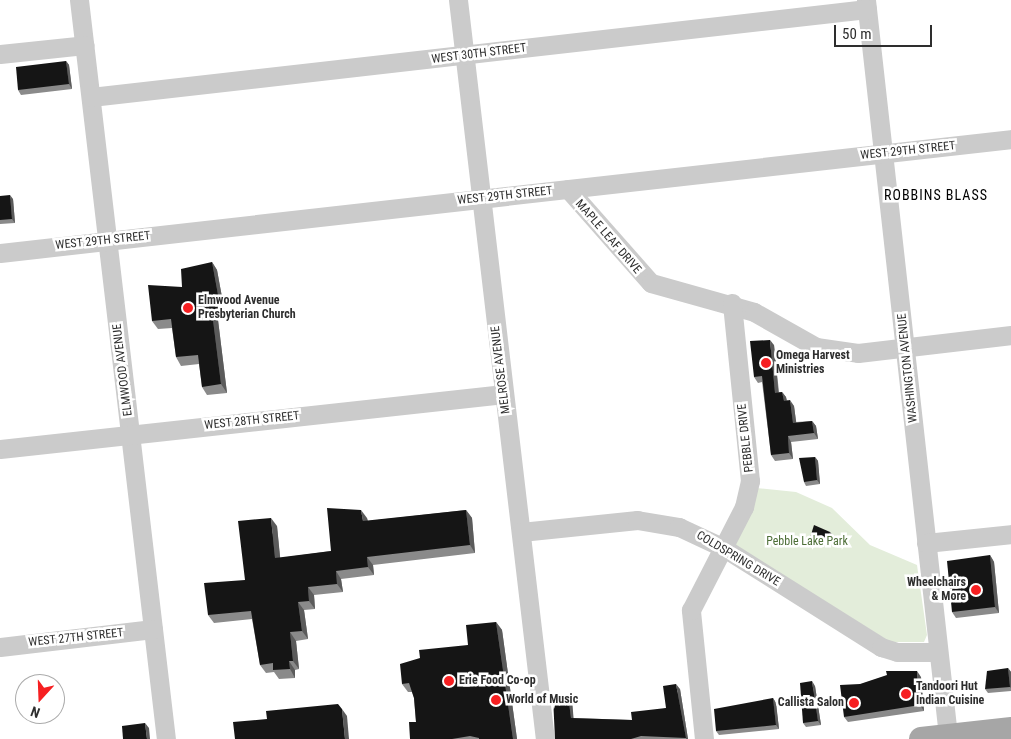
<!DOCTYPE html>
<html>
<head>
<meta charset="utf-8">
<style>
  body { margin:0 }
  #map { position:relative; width:1011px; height:739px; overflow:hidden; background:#fff; font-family:"Roboto Condensed",sans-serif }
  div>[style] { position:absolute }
  .green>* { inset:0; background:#e3edda }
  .minor>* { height:19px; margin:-9.5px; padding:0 9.5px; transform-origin:9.5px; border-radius:9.5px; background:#cbcbcb }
  .major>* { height:24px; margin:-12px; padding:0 12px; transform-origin:12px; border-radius:12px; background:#a6a6a6 }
  .wall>* { inset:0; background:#8a8a8a }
  .shaded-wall>* { inset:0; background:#5b5b5b }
  .building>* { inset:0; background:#151515 }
  .dots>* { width:14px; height:14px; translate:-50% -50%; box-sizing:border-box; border:2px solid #fff; border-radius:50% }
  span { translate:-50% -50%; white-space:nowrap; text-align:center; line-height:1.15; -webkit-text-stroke:5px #fff; paint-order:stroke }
  .street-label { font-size:12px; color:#2e2e2e }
  .poi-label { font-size:12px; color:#2e2e2e; font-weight:700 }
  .left { translate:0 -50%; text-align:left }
  .right { translate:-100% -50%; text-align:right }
  .park-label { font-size:12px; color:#4d6e37 }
  .neighbourhood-label { font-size:14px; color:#000; letter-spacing:1px }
  .north { position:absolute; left:15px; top:674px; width:50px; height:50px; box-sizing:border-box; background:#fff; border:1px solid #ababab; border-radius:50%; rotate:200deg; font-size:14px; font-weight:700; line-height:20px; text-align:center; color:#2e2e2e }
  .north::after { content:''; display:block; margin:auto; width:18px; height:22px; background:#f61f21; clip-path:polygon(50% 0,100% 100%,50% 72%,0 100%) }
  .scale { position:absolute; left:834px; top:25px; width:98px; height:22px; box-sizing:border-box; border:2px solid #2e2e2e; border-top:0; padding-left:6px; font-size:15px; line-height:18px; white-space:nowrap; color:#2e2e2e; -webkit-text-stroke:4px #fff; paint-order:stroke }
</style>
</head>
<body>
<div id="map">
  <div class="green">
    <i style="clip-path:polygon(756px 488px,796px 492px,832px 508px,870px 545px,917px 565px,927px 635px,924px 642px,890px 642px,735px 545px)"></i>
  </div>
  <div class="minor">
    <i style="left:79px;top:0;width:744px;rotate:83.29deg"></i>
    <i style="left:458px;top:0;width:744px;rotate:83.29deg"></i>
    <i style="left:866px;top:0;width:741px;rotate:83.64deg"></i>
    <i style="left:0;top:54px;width:85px;rotate:-6deg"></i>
    <i style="left:91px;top:97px;width:781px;rotate:-6.47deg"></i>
    <i style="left:568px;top:189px;width:125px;rotate:48.6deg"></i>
    <i style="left:651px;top:283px;width:107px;rotate:15.7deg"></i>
    <i style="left:754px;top:312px;width:71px;rotate:29.4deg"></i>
    <i style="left:816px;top:347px;width:42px;rotate:8.1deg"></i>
    <i style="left:858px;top:353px;width:154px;rotate:-6.7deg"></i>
    <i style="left:0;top:253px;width:1017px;rotate:-6.43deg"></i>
    <i style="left:0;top:449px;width:507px;rotate:-6.23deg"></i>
    <i style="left:521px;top:532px;width:117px;rotate:-5.9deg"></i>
    <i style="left:637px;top:520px;width:43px;rotate:9.5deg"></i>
    <i style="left:679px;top:527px;width:50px;rotate:25deg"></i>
    <i style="left:724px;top:548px;width:186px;rotate:32.2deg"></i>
    <i style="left:881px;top:647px;width:17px;rotate:17deg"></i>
    <i style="left:897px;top:652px;width:41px"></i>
    <i style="left:926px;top:543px;width:85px;rotate:-6deg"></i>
    <i style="left:0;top:647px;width:154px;rotate:-6.7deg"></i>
    <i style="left:704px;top:739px;width:130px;rotate:-95.8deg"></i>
    <i style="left:691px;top:610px;width:116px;rotate:-62.8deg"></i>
    <i style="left:744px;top:507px;width:27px;rotate:-77deg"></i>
    <i style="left:750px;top:481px;width:179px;rotate:-95.8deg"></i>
  </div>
  <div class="major">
    <i style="left:921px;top:739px;width:91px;rotate:-6.3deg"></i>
  </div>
  <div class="wall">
    <i style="clip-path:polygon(66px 61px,69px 65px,72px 89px,21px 95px,18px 90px)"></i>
    <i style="clip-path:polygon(0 196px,13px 199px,15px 223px,0 224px)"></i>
    <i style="clip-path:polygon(212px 262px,217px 270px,226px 319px,218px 320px,227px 393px,207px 395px,202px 387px,199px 364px,181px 366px,176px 357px,172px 328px,158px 329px,152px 321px,182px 287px)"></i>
    <i style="clip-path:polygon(774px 345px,779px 392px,782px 392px,786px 397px,787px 400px,794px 406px,796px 422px,812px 421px,816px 426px,818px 439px,791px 442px,793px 459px,775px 461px,771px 455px,762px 382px,758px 383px,754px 377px)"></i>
    <i style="clip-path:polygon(815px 457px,818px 461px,820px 484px,806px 486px,804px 482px)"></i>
    <i style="clip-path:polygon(466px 510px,472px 518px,475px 553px,373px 565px,374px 575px,341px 579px,343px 592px,314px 595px,315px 609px,304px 610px,308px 639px,296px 641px,299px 669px,295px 670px,295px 678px,279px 679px,274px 672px,266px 673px,260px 665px,252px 619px,214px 623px,208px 615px,245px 580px,277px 526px,280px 558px,331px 551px,367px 518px,368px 521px)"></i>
    <i style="clip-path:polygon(830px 532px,833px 536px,828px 547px,813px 542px,810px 538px)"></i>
    <i style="clip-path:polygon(990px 555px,994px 562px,999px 613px,956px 618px,952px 612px)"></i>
    <i style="clip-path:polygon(496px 622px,502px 630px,517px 739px,410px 739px,416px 722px,414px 698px,412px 692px,408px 692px,402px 684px,468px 645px)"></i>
    <i style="clip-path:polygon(1008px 668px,1011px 672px,1011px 691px,988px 693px,985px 689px)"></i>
    <i style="clip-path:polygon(921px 677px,924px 711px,848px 722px,844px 717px)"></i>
    <i style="clip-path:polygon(815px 686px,821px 725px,806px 727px,803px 723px)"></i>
    <i style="clip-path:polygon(680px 689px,688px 739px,555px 739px,568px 695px,572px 700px,573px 718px,632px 720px,666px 708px)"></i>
    <i style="clip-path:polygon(773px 698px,776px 703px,779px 729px,719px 735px,716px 731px)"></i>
  </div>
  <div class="shaded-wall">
    <i style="clip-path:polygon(66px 61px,69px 65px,72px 89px,69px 84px)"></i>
    <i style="clip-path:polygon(10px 195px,13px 199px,15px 223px,12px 219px)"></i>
    <i style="clip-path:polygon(212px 262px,217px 270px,226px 319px,221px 311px)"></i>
    <i style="clip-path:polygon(212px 312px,218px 320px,227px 393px,221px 384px)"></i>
    <i style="clip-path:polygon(770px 340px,774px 345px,779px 398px,775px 393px)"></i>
    <i style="clip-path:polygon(782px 392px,786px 397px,787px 406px,784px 401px)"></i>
    <i style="clip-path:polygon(790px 400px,794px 406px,797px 428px,793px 423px)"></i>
    <i style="clip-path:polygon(812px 421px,816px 426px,818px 439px,814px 433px)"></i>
    <i style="clip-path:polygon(788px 436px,791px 442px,793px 459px,789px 453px)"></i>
    <i style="clip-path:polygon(815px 457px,818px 461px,820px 484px,817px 480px)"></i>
    <i style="clip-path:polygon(361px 510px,367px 518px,369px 529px,363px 521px)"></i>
    <i style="clip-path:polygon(466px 510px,472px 518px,475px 553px,470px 545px)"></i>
    <i style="clip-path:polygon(271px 518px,277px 526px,281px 566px,275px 558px)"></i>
    <i style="clip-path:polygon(830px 532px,833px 536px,828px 547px,826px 543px)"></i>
    <i style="clip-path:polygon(990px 555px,994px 562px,999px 613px,995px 607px)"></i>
    <i style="clip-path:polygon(367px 557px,373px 565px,374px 575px,368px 567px)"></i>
    <i style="clip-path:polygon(336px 571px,341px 579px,343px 592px,337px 584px)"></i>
    <i style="clip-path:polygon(308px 587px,314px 595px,315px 609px,309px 601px)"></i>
    <i style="clip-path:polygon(298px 602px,304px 610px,308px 639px,302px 631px)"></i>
    <i style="clip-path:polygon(496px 622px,502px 630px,517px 739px,513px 739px)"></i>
    <i style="clip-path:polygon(290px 632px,296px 641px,299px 669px,293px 661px)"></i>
    <i style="clip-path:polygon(289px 661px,295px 670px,295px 678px,290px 669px)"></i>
    <i style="clip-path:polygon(1008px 668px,1011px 672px,1011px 688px,1010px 687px)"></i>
    <i style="clip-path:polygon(917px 671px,921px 677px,924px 711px,920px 705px)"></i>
    <i style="clip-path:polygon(812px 681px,815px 686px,821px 725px,818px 721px)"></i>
    <i style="clip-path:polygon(676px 684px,680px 689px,688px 739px,686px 739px,686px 738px)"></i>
    <i style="clip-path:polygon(568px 695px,572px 700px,574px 723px,571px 718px)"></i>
    <i style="clip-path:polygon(773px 698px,776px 703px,779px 729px,776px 725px)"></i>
    <i style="clip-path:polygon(342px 709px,347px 716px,349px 739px,345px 739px)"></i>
    <i style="clip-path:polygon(145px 723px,149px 728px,150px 739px,147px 739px)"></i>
  </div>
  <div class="building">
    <i style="clip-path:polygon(66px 61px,69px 84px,18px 90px,16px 67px)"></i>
    <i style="clip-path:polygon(10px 195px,12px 219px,0 220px,0 196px)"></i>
    <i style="clip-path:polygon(212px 262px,221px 311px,212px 312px,221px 384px,202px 387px,198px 355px,176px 357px,171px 319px,152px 321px,148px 285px,182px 287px,181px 269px)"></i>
    <i style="clip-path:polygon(770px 340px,775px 393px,782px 392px,784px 401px,790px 400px,793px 423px,812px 421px,814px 433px,788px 436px,789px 453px,771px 455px,762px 376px,754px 377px,750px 341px)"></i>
    <i style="clip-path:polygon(815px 457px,817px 480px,804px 482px,799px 458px)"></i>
    <i style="clip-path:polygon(327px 508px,361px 510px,363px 521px,466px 510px,470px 545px,367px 557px,368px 567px,336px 571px,337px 584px,308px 587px,309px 601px,298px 602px,302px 631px,290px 632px,293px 661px,289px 661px,290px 669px,273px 670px,273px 663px,260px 665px,251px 611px,208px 615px,204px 583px,245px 580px,238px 521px,271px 518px,275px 558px,331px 551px)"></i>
    <i style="clip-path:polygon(814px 525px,830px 532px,826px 543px,810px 538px)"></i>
    <i style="clip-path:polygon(990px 555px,995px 607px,952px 612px,947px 561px)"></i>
    <i style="clip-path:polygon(496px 622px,513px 739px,479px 739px,479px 738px,470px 736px,452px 739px,410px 739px,409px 722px,416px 722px,414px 698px,409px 683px,402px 684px,400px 664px,420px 658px,419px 650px,468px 645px,466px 625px)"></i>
    <i style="clip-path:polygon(1008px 668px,1010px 687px,985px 689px,987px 671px)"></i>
    <i style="clip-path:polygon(886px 671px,917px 671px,920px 705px,844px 717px,840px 685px,860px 684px,887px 675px)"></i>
    <i style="clip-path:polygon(812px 681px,818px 721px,803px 723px,800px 683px)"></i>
    <i style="clip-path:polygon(676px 684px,686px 738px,641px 736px,631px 739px,555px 739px,553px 697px,568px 695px,571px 718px,632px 720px,631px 712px,666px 708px,663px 686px)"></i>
    <i style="clip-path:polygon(773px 698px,776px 725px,716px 731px,714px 709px)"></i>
    <i style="clip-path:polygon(338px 704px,342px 709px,345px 739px,235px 739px,233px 722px,267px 719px,266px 711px)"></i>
    <i style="clip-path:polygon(145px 723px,147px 739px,123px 739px,122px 726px)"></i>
  </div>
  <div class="dots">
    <i style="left:188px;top:308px;background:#f61f21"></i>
    <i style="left:766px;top:363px;background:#f61f21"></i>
    <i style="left:976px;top:590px;background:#f61f21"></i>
    <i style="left:449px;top:681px;background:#f61f21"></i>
    <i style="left:906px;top:694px;background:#f61f21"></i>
    <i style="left:496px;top:700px;background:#f61f21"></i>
    <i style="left:854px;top:703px;background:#f61f21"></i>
  </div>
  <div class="street-label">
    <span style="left:479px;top:54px;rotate:-7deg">WEST 30TH STREET</span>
    <span style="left:908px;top:151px;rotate:-6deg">WEST 29TH STREET</span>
    <span style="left:505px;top:196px;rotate:-6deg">WEST 29TH STREET</span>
    <span style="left:608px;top:237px;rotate:49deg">MAPLE LEAF DRIVE</span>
    <span style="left:103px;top:241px;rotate:-6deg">WEST 29TH STREET</span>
    <span style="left:908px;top:368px;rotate:-96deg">WASHINGTON AVENUE</span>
    <span style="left:123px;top:370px;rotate:-97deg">ELMWOOD AVENUE</span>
    <span style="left:501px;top:370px;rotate:-97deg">MELROSE AVENUE</span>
    <span style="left:252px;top:421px;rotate:-6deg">WEST 28TH STREET</span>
    <span style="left:746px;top:438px;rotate:-96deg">PEBBLE DRIVE</span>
    <span style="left:738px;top:559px;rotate:31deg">COLDSPRING DRIVE</span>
    <span style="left:76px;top:638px;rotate:-6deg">WEST 27TH STREET</span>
  </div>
  <div class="poi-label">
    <span class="left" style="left:198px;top:308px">Elmwood Avenue<br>Presbyterian Church</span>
    <span class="left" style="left:776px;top:363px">Omega Harvest<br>Ministries</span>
    <span class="right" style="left:966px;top:590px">Wheelchairs<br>&amp; More</span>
    <span class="left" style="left:459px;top:681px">Erie Food Co-op</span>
    <span class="left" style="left:916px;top:694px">Tandoori Hut<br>Indian Cuisine</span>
    <span class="left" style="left:506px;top:700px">World of Music</span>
    <span class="right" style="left:844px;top:703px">Callista Salon</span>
  </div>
  <div class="park-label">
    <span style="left:807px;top:542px">Pebble Lake Park</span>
  </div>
  <div class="neighbourhood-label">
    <span style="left:936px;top:195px">ROBBINS BLASS</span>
  </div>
  <div class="north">N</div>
  <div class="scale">50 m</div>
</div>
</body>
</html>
